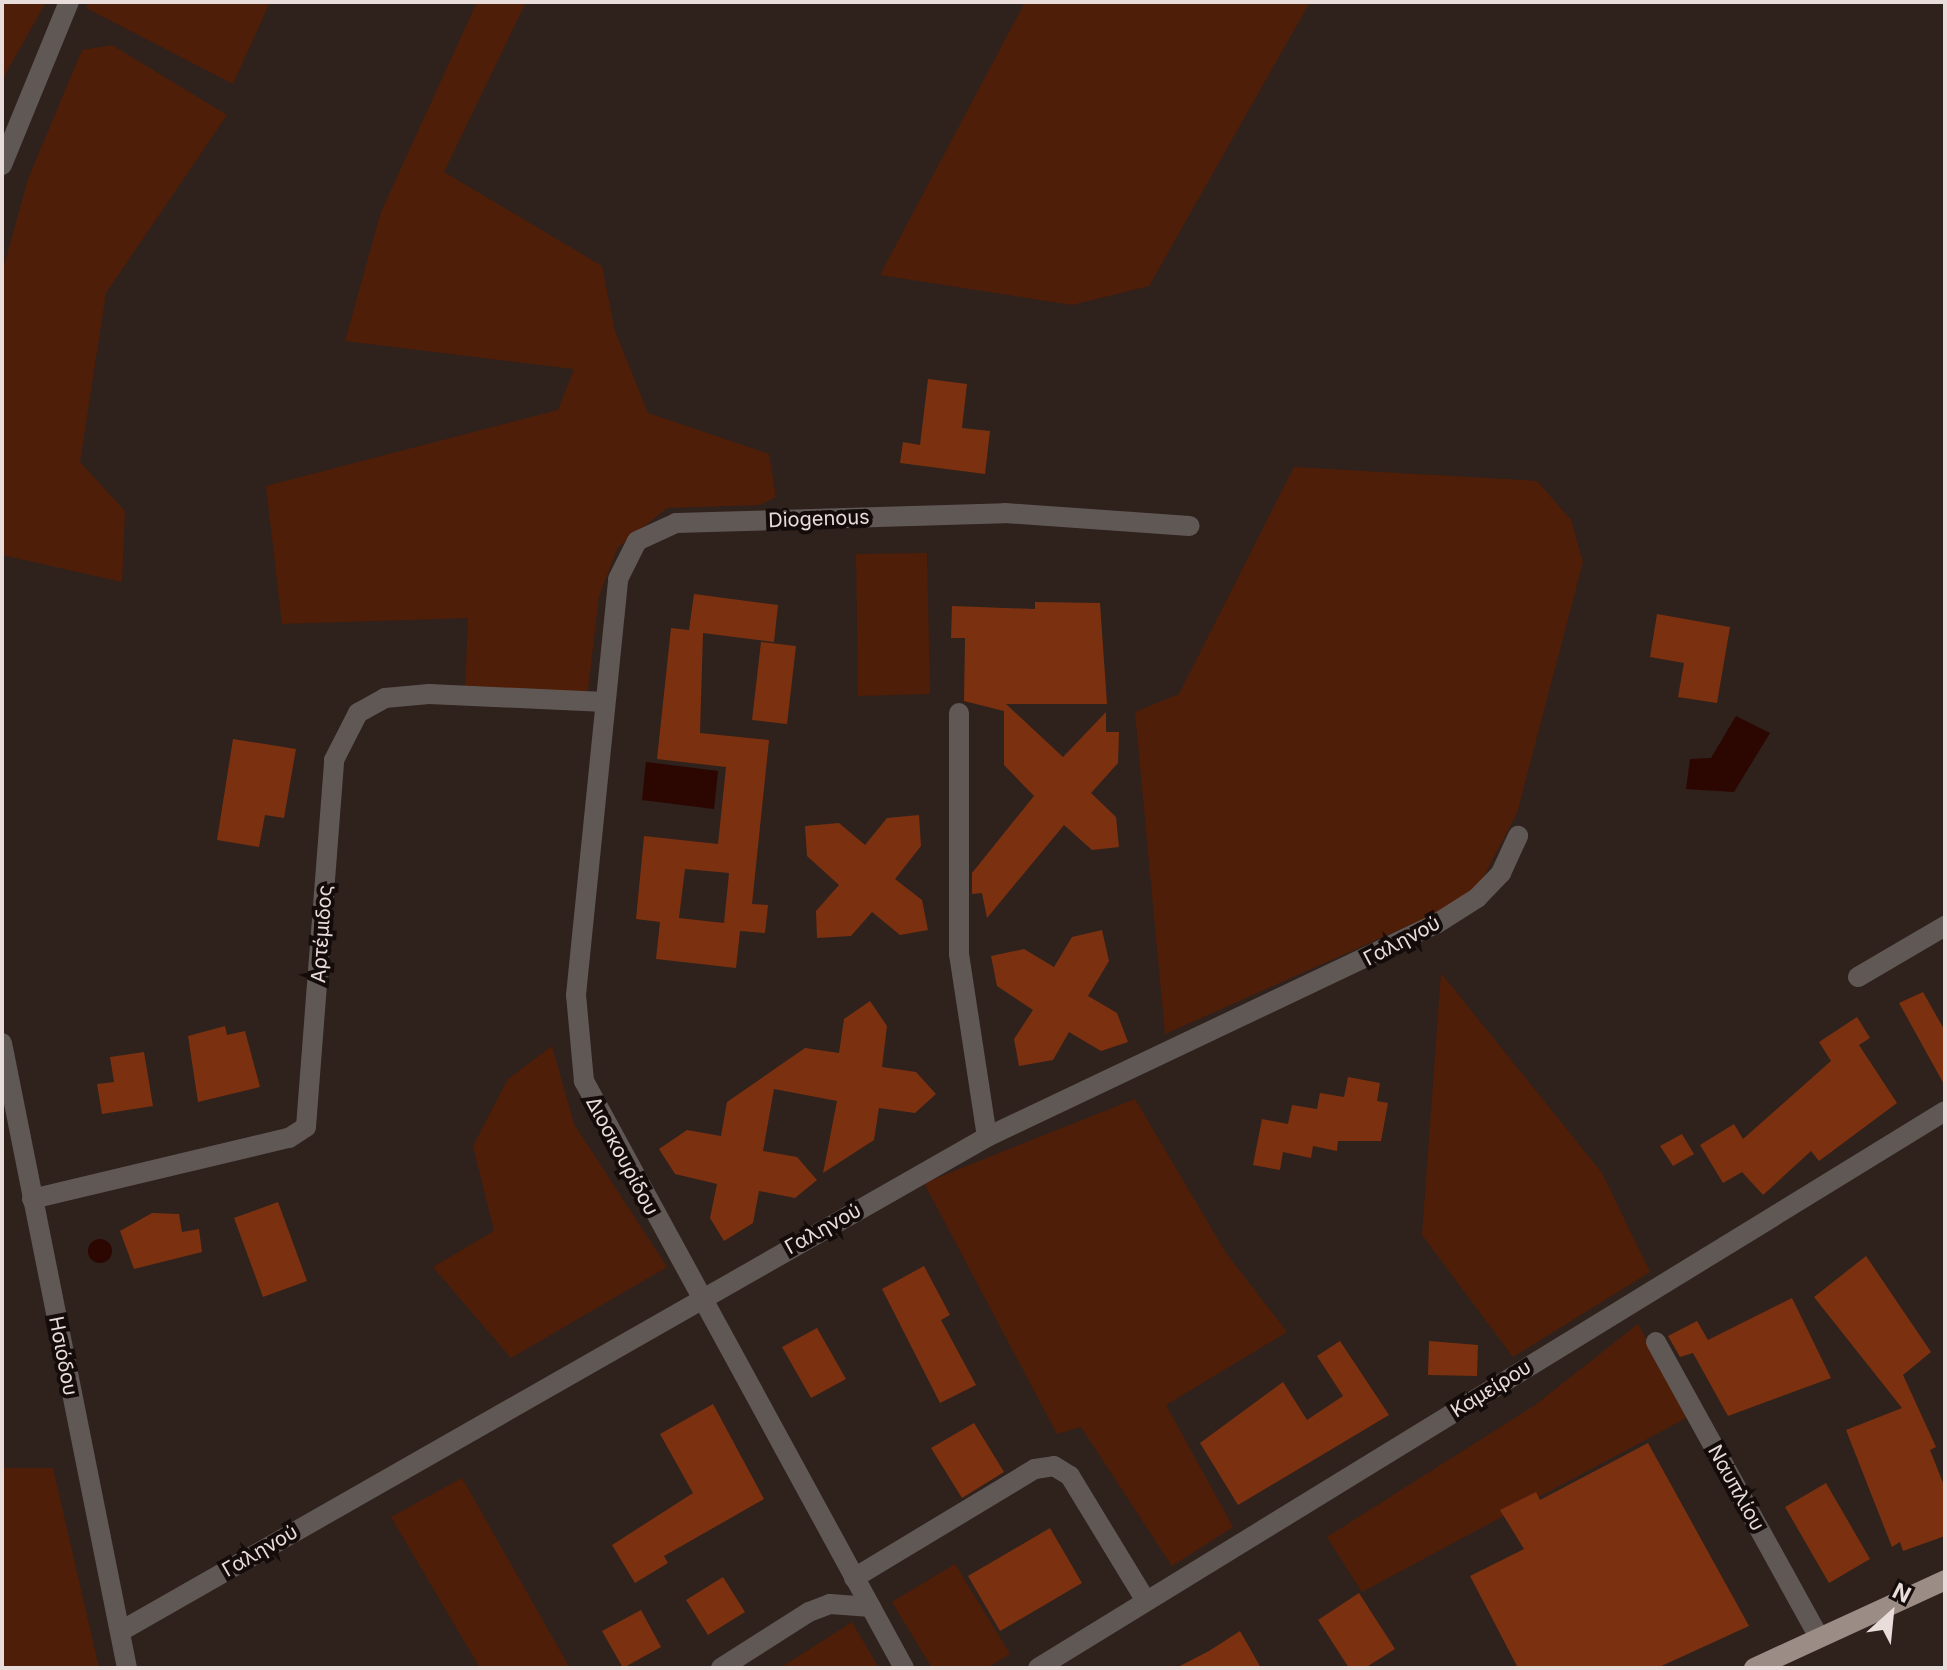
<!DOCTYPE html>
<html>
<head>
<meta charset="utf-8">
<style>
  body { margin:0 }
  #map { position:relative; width:1947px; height:1670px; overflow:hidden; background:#2f211b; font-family:Inter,sans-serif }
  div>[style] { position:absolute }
  .green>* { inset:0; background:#4f1e09 }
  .water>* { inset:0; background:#2c0600 }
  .round { border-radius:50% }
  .building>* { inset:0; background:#7b3110 }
  .minor>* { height:20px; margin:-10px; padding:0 10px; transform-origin:10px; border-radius:10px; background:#605855 }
  .major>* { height:20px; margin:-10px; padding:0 10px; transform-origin:10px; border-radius:10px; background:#9b8c86 }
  span { translate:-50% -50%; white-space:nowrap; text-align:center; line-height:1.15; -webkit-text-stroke:8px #130c0a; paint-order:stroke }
  .street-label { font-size:20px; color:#e8ddda }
  .frame { position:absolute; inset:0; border:4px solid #e8ddda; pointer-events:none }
  .north { position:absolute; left:1851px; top:1574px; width:80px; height:80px; -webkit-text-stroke:6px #130c0a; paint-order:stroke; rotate:27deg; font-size:22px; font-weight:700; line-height:32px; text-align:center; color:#e8ddda }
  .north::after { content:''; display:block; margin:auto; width:28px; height:36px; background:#e8ddda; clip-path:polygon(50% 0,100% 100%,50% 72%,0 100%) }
</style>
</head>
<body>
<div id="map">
  <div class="green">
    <i style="clip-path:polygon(2px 2px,46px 2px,2px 80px)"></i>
    <i style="clip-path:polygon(89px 2px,270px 2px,233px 84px,86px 8px)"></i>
    <i style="clip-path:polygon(477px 2px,526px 2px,444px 172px,602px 266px,615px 331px,648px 413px,769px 454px,776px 497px,760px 505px,667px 508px,618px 547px,599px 596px,587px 699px,465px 689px,468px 618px,282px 624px,266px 486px,558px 410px,574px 369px,345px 341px,381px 212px)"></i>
    <i style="clip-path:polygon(1025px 2px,1310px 2px,1149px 286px,1072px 305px,880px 275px)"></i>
    <i style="clip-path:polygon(112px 45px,227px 115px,106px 293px,80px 462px,125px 511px,122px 582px,2px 555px,2px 273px,28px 179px,82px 50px)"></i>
    <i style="clip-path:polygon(1294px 467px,1537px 481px,1571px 520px,1583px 562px,1517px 813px,1473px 897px,1165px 1034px,1135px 712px,1179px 694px)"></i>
    <i style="clip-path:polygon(927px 553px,930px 694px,858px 696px,856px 554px)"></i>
    <i style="clip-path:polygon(1441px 973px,1602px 1173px,1650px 1272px,1513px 1357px,1422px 1235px)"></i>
    <i style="clip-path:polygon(552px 1046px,574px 1124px,667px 1267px,511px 1358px,433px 1267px,494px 1231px,473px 1146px,508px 1079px)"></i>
    <i style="clip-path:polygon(1135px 1099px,1226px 1253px,1287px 1332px,1166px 1405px,1233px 1527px,1172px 1566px,1081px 1427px,1057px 1434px,924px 1183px)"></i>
    <i style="clip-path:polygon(1638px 1324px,1690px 1416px,1362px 1592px,1327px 1537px,1535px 1405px)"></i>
    <i style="clip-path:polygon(2px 1468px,53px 1468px,99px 1668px,2px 1668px)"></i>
    <i style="clip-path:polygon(462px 1478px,570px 1668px,480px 1668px,391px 1517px)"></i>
    <i style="clip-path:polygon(955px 1564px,1010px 1654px,987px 1668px,932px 1668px,892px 1602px)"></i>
    <i style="clip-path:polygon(852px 1622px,879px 1668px,780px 1668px)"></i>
  </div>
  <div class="water">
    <i style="clip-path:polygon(1736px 716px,1770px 733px,1734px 792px,1686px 789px,1690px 759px,1711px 758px)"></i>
    <i style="clip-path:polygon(646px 762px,718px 771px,714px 809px,642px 800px)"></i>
    <i class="round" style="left:88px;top:1239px;width:24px;height:24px"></i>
  </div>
  <div class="building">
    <i style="clip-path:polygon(928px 379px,967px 384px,962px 428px,990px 431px,985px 474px,900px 463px,903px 442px,920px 445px)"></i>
    <i style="clip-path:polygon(evenodd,694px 594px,778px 605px,774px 642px,703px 633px,700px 733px,769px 740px,752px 904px,768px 905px,765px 933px,740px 931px,736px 968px,656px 959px,660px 922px,636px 919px,644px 836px,718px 844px,726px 767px,657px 759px,671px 628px,689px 630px,694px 594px,685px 869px,729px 873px,724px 923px,679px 918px,685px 869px)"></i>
    <i style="clip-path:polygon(1035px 602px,1100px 603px,1107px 704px,1006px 704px,1063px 757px,1106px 712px,1106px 732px,1119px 732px,1118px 763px,1091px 793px,1116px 817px,1119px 847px,1092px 850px,1064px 825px,987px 918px,982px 893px,972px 894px,972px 873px,1034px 796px,1004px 765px,1004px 711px,964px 701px,965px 638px,951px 638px,952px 606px,1035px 609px)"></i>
    <i style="clip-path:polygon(1657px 614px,1730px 627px,1717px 703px,1678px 697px,1684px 663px,1650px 657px)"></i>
    <i style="clip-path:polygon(761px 642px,796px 646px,787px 724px,752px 720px)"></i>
    <i style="clip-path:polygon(233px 739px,296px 749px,284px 818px,265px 815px,259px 847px,217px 840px)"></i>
    <i style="clip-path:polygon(919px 815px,921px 846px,895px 879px,922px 900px,928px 930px,900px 935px,872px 912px,851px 936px,817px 938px,816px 911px,839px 885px,807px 856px,805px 826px,839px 823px,865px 845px,887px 818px)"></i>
    <i style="clip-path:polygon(1102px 930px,1109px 961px,1088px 996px,1117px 1013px,1128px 1042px,1101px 1051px,1069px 1032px,1053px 1060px,1019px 1066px,1014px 1039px,1033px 1010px,997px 986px,991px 956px,1024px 949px,1054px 967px,1072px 937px)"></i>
    <i style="clip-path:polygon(1923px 992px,1945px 1031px,1945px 1086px,1899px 1003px)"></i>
    <i style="clip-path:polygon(870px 1001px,887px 1026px,882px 1067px,916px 1072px,936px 1094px,915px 1113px,879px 1108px,874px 1140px,823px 1173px,837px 1101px,774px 1089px,763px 1151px,797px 1157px,817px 1180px,795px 1198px,759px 1191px,753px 1223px,724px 1241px,710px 1218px,717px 1184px,675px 1174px,659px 1149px,687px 1130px,721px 1136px,727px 1102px,805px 1048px,839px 1053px,844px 1019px)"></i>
    <i style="clip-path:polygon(1857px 1017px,1870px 1038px,1859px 1045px,1897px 1103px,1819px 1161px,1811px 1151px,1763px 1195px,1742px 1172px,1723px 1183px,1700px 1145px,1734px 1124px,1743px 1139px,1831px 1061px,1819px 1042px)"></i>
    <i style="clip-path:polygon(225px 1026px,227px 1035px,245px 1031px,260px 1087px,198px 1102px,188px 1036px)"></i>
    <i style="clip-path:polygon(144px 1052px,153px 1106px,102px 1114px,97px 1084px,114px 1082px,110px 1057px)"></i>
    <i style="clip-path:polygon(1348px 1077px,1380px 1083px,1377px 1101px,1388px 1103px,1381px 1141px,1338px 1141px,1337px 1151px,1313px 1146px,1311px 1158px,1283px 1152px,1280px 1170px,1253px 1165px,1262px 1119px,1288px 1124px,1292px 1105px,1317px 1109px,1320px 1093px,1344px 1097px)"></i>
    <i style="clip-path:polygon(1682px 1134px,1694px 1154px,1673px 1166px,1660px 1146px)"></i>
    <i style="clip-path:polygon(278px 1202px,307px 1281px,263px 1297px,234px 1218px)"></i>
    <i style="clip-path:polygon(152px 1213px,179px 1214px,182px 1232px,199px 1229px,202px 1252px,134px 1269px,120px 1231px)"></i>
    <i style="clip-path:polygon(1866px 1256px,1931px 1352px,1903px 1375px,1936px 1447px,1930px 1450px,1945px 1488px,1945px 1536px,1903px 1551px,1900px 1542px,1892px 1547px,1846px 1430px,1902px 1408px,1814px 1297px)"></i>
    <i style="clip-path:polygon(924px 1266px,950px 1315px,941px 1320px,976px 1385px,940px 1403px,882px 1289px)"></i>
    <i style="clip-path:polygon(1792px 1298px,1831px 1378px,1728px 1416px,1693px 1353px,1680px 1357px,1668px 1336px,1697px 1321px,1708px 1340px)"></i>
    <i style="clip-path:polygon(817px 1328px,846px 1379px,811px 1398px,782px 1347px)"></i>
    <i style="clip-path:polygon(1340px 1341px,1389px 1415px,1238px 1505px,1200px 1443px,1283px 1382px,1307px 1420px,1343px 1396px,1317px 1356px)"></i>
    <i style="clip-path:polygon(1429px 1341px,1478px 1345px,1477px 1376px,1428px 1375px)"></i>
    <i style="clip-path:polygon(713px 1404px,764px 1499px,664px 1556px,668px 1563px,635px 1583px,612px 1545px,693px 1493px,660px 1434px)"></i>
    <i style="clip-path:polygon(974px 1423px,1004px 1472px,962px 1498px,931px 1448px)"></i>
    <i style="clip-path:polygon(1648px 1443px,1749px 1626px,1657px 1668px,1518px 1668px,1470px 1576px,1524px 1549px,1500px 1510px,1536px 1492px,1540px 1500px)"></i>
    <i style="clip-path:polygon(1826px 1483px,1870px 1559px,1829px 1583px,1785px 1507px)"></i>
    <i style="clip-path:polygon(1050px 1528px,1082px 1583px,1000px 1631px,968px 1576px)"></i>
    <i style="clip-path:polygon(723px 1577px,745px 1612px,708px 1635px,686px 1600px)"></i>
    <i style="clip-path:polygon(1359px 1593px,1395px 1649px,1365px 1668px,1349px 1668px,1318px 1620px)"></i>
    <i style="clip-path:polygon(641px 1610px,661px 1647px,623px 1668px,602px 1631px)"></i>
    <i style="clip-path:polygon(1240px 1631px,1261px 1668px,1176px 1668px,1209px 1651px)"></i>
  </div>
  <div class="minor">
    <i style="left:2px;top:165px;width:176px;rotate:-67.7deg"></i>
    <i style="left:959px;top:713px;width:241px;rotate:90deg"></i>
    <i style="left:959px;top:954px;width:185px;rotate:81.3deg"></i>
    <i style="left:1858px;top:977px;width:101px;rotate:-30.4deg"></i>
    <i style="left:2px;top:1043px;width:637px;rotate:78.69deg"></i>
    <i style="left:32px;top:1199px;width:264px;rotate:-13.4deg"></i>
    <i style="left:289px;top:1138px;width:20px;rotate:-33deg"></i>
    <i style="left:306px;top:1127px;width:368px;rotate:-85.6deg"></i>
    <i style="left:334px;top:760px;width:53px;rotate:-62.9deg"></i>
    <i style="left:358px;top:713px;width:31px;rotate:-29deg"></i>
    <i style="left:385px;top:698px;width:44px;rotate:-5.2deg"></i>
    <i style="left:429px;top:694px;width:176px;rotate:2.6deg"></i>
    <i style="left:1656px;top:1342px;width:333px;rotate:61.1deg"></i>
    <i style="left:854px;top:1578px;width:211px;rotate:-31.1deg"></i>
    <i style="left:1035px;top:1469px;width:19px;rotate:-9deg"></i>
    <i style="left:1054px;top:1466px;width:19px;rotate:32deg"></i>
    <i style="left:1070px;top:1476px;width:146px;rotate:58.7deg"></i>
    <i style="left:121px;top:1631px;width:997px;rotate:-29.7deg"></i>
    <i style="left:987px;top:1137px;width:497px;rotate:-25.4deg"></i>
    <i style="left:1436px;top:924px;width:49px;rotate:-32.4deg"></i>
    <i style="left:1477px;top:898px;width:35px;rotate:-46deg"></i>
    <i style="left:1501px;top:873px;width:41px;rotate:-65.3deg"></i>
    <i style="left:721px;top:1668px;width:104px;rotate:-32.5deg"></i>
    <i style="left:809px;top:1612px;width:22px;rotate:-21deg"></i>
    <i style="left:830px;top:1604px;width:41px;rotate:4.2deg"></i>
    <i style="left:904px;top:1668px;width:669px;rotate:-118.6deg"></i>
    <i style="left:584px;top:1081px;width:86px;rotate:-95.3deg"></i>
    <i style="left:576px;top:995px;width:418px;rotate:-84.2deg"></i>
    <i style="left:618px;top:579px;width:42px;rotate:-63.4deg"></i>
    <i style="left:637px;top:541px;width:43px;rotate:-24.8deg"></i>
    <i style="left:676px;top:523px;width:329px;rotate:-1.7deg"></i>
    <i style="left:1005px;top:513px;width:185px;rotate:4deg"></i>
    <i style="left:1038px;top:1668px;width:1064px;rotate:-31.55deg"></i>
  </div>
  <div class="major">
    <i style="left:1754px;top:1668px;width:210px;rotate:-24.7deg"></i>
  </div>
  <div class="street-label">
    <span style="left:819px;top:519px;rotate:-2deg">Diogenous</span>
    <span style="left:322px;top:934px;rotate:-86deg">Αρτέμιδος</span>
    <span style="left:1402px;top:941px;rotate:-28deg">Γαληνού</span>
    <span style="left:622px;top:1156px;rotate:62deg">Διοσκουρίδου</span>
    <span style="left:823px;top:1229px;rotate:-29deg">Γαληνού</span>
    <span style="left:63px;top:1356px;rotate:79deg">Ησιόδου</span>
    <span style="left:1491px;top:1389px;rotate:-32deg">Καμείρου</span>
    <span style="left:1736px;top:1488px;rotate:61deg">Ναυπλίου</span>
    <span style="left:260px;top:1551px;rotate:-30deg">Γαληνού</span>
  </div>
  <div class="frame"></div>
  <div class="north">N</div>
</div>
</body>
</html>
